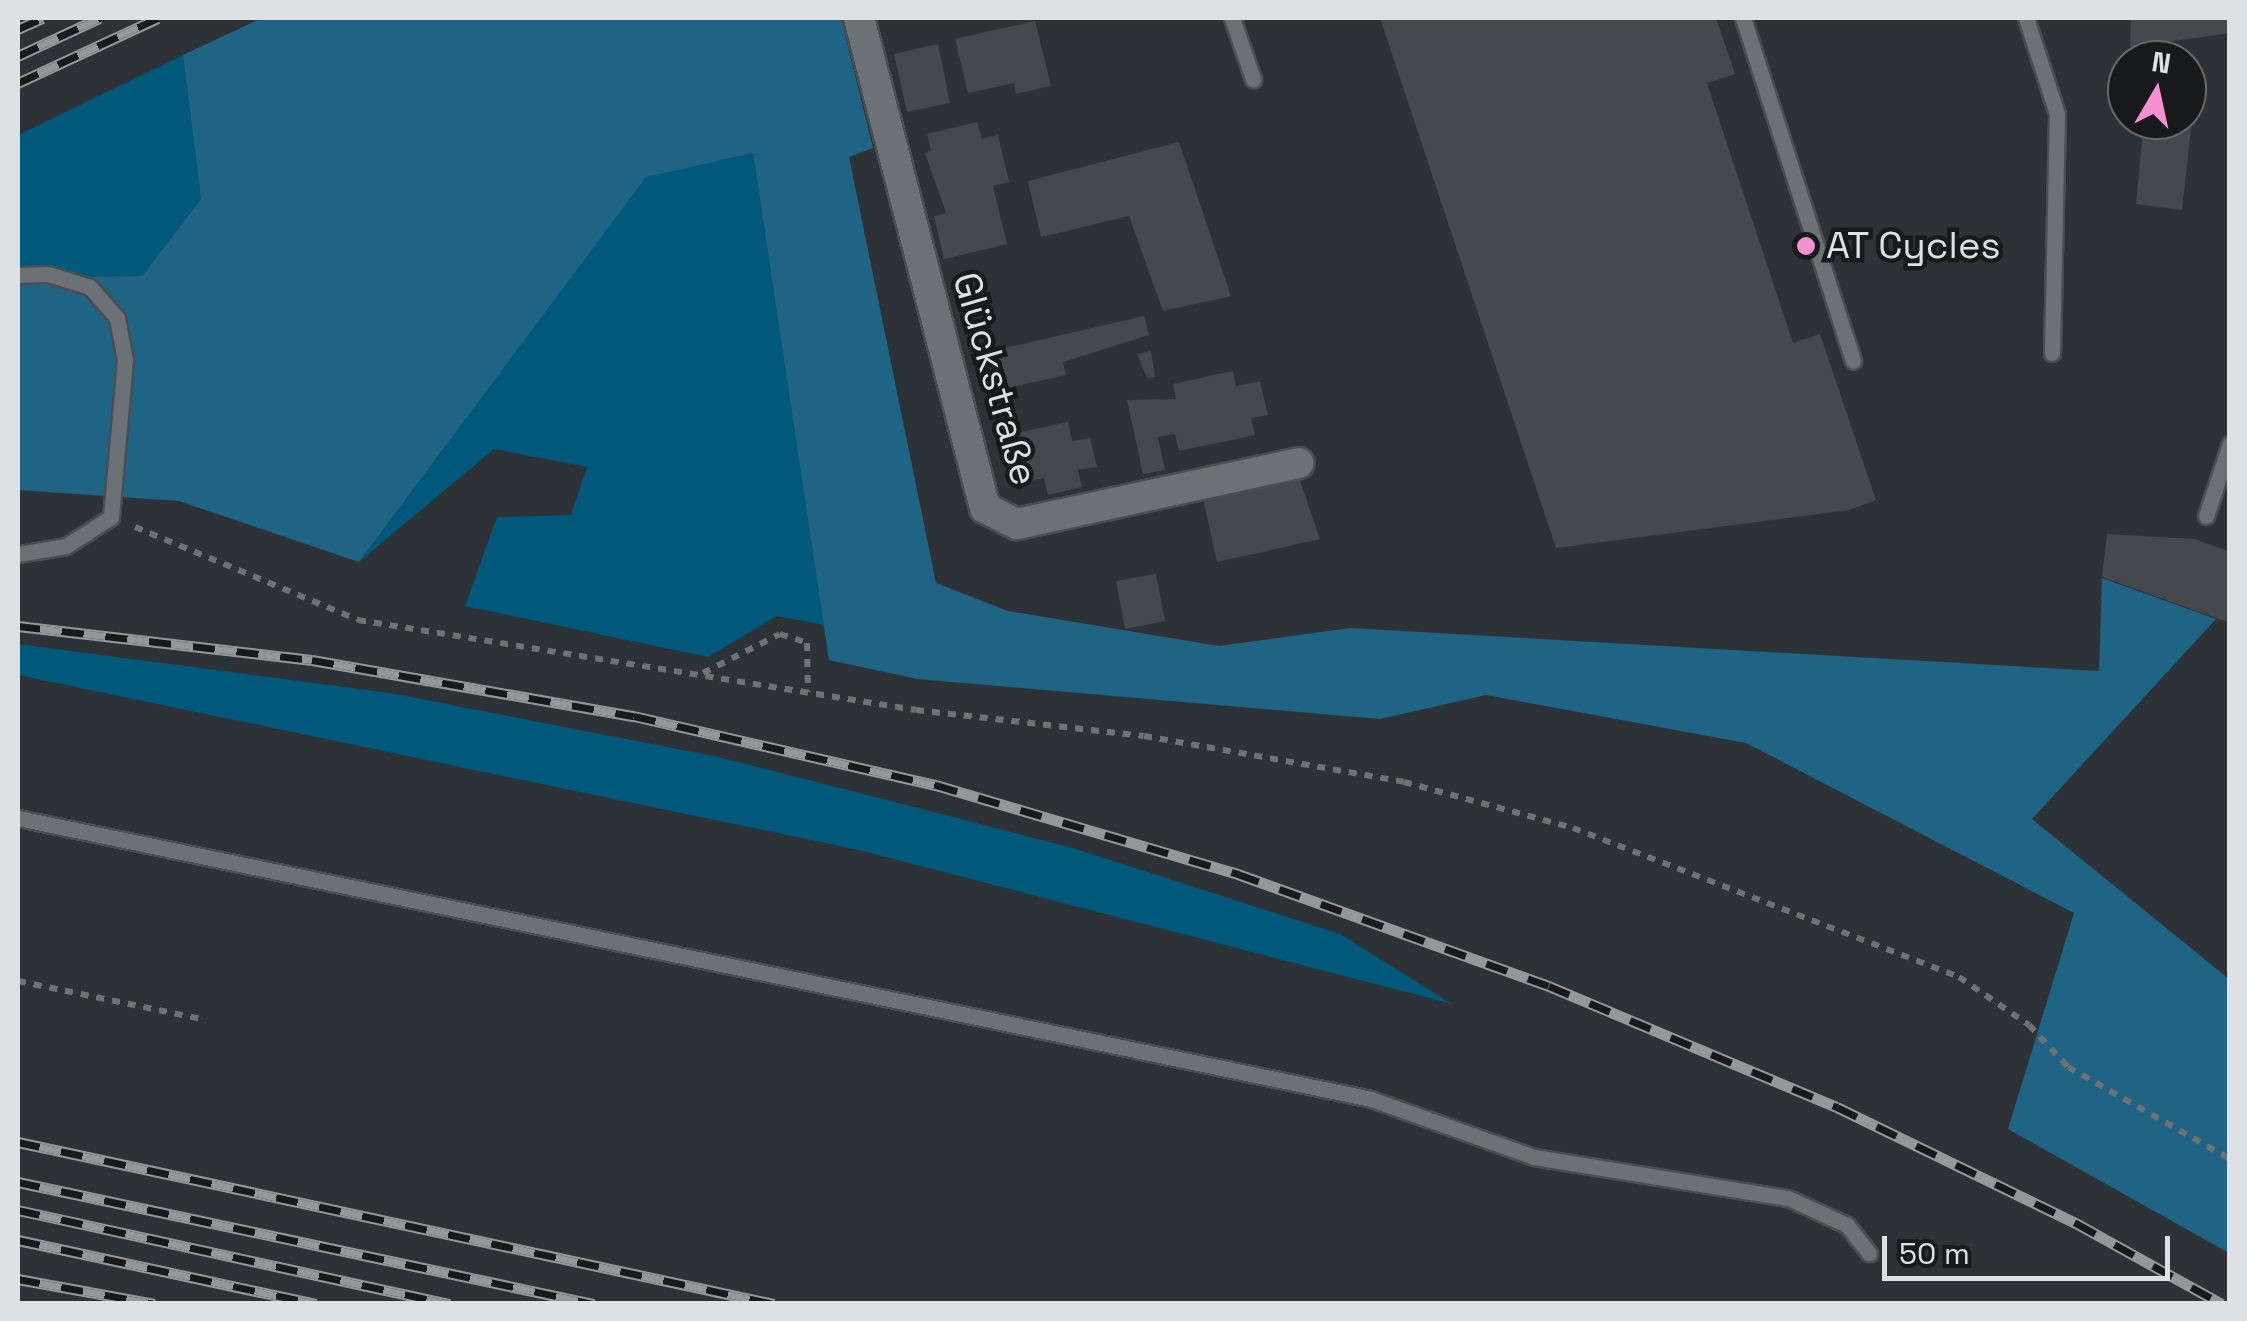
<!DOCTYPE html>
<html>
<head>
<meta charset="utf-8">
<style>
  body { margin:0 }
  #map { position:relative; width:2247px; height:1321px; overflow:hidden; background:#2c3235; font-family:"Space Grotesk",sans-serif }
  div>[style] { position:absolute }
  .green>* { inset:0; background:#00587b }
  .forest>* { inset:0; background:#206485 }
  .building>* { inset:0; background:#45494d }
  .path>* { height:6px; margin-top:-3px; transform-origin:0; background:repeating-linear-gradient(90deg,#6d7275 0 8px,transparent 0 16px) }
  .roads { filter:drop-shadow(2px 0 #494e50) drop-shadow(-2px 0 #494e50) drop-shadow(0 2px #494e50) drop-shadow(0 -2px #494e50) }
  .lane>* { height:15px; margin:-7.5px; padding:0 7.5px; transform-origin:7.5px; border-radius:7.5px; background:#6b7175 }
  .street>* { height:30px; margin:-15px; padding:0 15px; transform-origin:15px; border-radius:15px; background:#6b7175 }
  .rail>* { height:11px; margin-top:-5.5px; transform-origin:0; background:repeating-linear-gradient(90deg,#17191b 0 22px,#93989a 0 44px); box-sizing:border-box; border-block:2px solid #93989a }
  .dots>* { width:28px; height:28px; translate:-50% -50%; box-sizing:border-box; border:5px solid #17191b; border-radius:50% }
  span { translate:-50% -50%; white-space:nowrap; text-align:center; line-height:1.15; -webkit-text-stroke:9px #17191b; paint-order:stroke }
  .poi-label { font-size:38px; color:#dde1e3 }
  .left { translate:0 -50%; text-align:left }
  .street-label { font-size:38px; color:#dde1e3 }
  .frame { position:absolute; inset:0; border:20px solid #dde1e3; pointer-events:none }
  .north { position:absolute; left:2107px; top:40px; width:100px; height:100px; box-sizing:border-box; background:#17191b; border:2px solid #66696b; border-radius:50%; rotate:9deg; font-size:28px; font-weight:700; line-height:40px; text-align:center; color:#dde1e3 }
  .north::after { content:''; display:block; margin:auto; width:35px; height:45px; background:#f590d1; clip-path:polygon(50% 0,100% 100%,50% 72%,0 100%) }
  .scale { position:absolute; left:1882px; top:1236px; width:288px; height:45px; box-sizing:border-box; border:5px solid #dde1e3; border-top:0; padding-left:12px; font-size:30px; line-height:35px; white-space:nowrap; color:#dde1e3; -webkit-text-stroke:8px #17191b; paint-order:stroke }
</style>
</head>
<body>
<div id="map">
  <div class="green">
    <i style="clip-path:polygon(183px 55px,201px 199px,142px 276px,18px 277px,18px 135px)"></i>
    <i style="clip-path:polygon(753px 153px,824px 625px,777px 616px,708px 657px,465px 606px,497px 517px,571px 515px,587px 467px,494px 449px,359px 562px,646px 176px)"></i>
    <i style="clip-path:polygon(18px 644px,390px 693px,719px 757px,1073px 848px,1340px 934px,1452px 1004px,859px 850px,18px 675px)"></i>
  </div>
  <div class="forest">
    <i style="clip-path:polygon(262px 18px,841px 18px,873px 148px,849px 157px,936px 583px,1008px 611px,1219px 646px,1350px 628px,2099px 671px,2102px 578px,2216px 619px,2032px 819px,2229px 979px,2229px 1253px,2008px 1129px,2074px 913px,1746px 743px,1486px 695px,1380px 719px,917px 679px,829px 660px,753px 153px,646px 177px,359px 562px,179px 501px,18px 490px,18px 277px,142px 276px,201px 199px,183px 55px)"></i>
  </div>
  <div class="building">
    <i style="clip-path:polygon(1380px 18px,1716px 18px,1735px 74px,1707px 83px,1793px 343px,1820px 334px,1876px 500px,1849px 510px,1556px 548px)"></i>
    <i style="clip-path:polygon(2131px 18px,2230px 18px,2230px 33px,2130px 47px)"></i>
    <i style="clip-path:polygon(1035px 21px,1051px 86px,1016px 94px,1014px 83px,968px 93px,955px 39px)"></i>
    <i style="clip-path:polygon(938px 44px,950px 103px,907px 112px,894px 54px)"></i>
    <i style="clip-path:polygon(2187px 92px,2195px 93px,2182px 210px,2136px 204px,2144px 120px,2187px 120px)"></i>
    <i style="clip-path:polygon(977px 122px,982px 139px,998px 135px,1009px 182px,993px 186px,1007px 244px,944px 259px,934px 216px,946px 213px,925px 153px,931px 151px,927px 134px)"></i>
    <i style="clip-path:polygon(1179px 142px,1231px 296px,1163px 311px,1129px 216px,1041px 237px,1028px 181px)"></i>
    <i style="clip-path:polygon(1144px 316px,1149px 335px,1063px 362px,1066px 375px,986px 393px,975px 355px)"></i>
    <i style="clip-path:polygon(1151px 351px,1155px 377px,1147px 378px,1137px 354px)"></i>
    <i style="clip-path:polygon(1233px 371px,1236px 386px,1260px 381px,1268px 415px,1251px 418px,1255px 435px,1179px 451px,1175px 434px,1158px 437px,1165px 470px,1143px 474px,1127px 400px,1176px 399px,1173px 384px)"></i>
    <i style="clip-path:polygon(1068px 422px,1072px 441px,1090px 438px,1097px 467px,1078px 470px,1082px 487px,1048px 495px,1044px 478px,1022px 483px,1012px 434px)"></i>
    <i style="clip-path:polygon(1299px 478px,1320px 539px,1217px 562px,1203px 499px)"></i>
    <i style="clip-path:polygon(2107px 534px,2195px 539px,2230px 552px,2230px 623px,2102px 577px)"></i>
    <i style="clip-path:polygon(1156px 574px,1165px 621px,1125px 629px,1116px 581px)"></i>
  </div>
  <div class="path">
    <i style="left:135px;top:527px;width:242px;rotate:22.6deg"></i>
    <i style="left:358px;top:620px;width:565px;rotate:9.16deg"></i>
    <i style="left:916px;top:710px;width:229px;rotate:6.5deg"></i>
    <i style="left:1144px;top:736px;width:264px;rotate:10deg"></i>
    <i style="left:1404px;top:782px;width:175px;rotate:15.2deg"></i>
    <i style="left:1573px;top:828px;width:414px;rotate:21.1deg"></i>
    <i style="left:1959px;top:977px;width:85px;rotate:34.4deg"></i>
    <i style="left:2029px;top:1025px;width:57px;rotate:47.1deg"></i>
    <i style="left:2068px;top:1067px;width:186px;rotate:29.6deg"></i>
    <i style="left:703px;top:673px;width:86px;rotate:-26.9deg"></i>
    <i style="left:780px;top:634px;width:28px;rotate:18deg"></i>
    <i style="left:807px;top:643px;width:49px;rotate:88.8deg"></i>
    <i style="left:18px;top:981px;width:192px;rotate:11.7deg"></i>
  </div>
  <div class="roads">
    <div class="lane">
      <i style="left:1232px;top:18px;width:65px;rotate:71deg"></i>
      <i style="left:1743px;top:18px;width:360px;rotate:72.2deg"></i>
      <i style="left:2026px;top:18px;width:101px;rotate:72.1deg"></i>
      <i style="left:2057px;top:114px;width:239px;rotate:91.2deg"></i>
      <i style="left:18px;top:275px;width:30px;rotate:-2deg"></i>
      <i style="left:48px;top:274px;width:44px;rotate:17.2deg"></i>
      <i style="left:90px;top:287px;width:41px;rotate:48.9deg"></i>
      <i style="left:117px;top:318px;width:43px;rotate:79.2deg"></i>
      <i style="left:125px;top:360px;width:158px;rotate:95.1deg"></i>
      <i style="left:111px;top:517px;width:54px;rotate:147.2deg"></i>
      <i style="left:66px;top:546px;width:49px;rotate:170.5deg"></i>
      <i style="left:2206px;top:516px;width:76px;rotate:-71.6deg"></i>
      <i style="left:18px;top:818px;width:1382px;rotate:11.73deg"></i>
      <i style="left:1371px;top:1099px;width:173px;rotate:19.6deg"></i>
      <i style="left:1534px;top:1157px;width:257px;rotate:9.2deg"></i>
      <i style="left:1788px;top:1198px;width:65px;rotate:24.6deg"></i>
      <i style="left:1847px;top:1225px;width:36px;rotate:52deg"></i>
    </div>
    <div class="street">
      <i style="left:859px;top:18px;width:506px;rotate:75.58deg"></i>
      <i style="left:985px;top:508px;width:36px;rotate:27deg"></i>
      <i style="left:1017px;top:524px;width:288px;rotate:-12.2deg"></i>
    </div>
  </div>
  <div class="rail">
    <i style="left:18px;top:29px;width:27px;rotate:-24deg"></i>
    <i style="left:18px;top:56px;width:90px;rotate:-24.9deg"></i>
    <i style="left:18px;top:83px;width:154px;rotate:-24.9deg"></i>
    <i style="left:18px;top:626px;width:296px;rotate:6.6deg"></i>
    <i style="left:312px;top:660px;width:327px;rotate:9.9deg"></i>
    <i style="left:634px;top:716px;width:310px;rotate:12.9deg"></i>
    <i style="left:936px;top:785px;width:315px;rotate:16.4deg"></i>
    <i style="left:1238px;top:874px;width:331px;rotate:19.8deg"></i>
    <i style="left:1549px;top:986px;width:312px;rotate:22.8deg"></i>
    <i style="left:1837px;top:1107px;width:266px;rotate:25.9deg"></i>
    <i style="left:2076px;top:1223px;width:167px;rotate:29deg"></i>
    <i style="left:18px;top:1142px;width:773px;rotate:12.09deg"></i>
    <i style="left:18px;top:1182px;width:589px;rotate:11.96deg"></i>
    <i style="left:18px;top:1210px;width:442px;rotate:12.3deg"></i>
    <i style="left:18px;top:1240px;width:305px;rotate:12.1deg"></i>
    <i style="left:18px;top:1279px;width:139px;rotate:10.3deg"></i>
  </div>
  <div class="dots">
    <i style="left:1806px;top:246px;background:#f590d1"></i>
  </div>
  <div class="poi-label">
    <span class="left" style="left:1826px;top:246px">AT Cycles</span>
  </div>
  <div class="street-label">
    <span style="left:995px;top:379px;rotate:74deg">Glückstraße</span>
  </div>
  <div class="frame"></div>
  <div class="north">N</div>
  <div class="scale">50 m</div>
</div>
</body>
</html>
